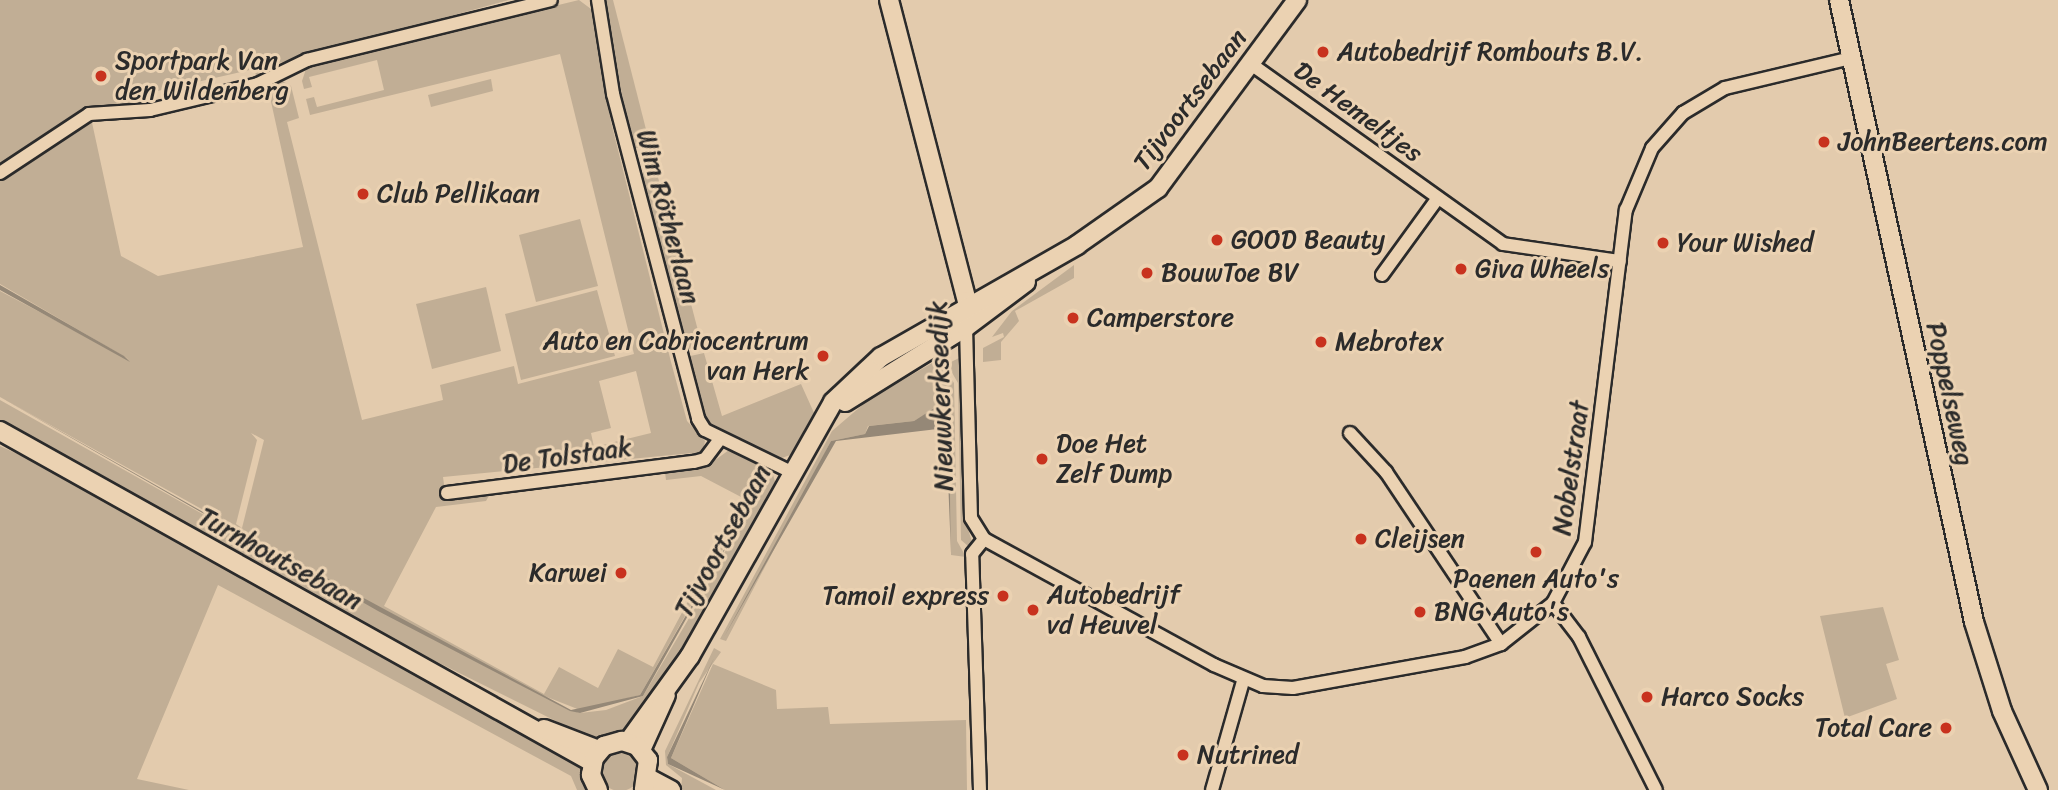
<!DOCTYPE html>
<html>
<head>
<meta charset="utf-8">
<style>
  body { margin:0 }
  #map { position:relative; width:2058px; height:790px; overflow:hidden; background:#e3cbad; font-family:Sriracha,sans-serif }
  div>[style] { position:absolute }
  .green>* { inset:0; background:#c1ae95 }
  .round { border-radius:50% }
  .water>* { inset:0; background:#958877 }
  .roads { filter:drop-shadow(2px 0 #2b2b2b) drop-shadow(-2px 0 #2b2b2b) drop-shadow(0 2px #2b2b2b) drop-shadow(0 -2px #2b2b2b) }
  .street>* { height:12px; margin:-6px; padding:0 6px; transform-origin:6px; border-radius:6px; background:#ebd2b2 }
  .secondary>* { height:18px; margin:-9px; padding:0 9px; transform-origin:9px; border-radius:9px; background:#ebd2b2 }
  .dots>* { width:19px; height:19px; translate:-50% -50%; box-sizing:border-box; border:4px solid #ebd2b2; border-radius:50% }
  span { translate:-50% -50%; white-space:nowrap; text-align:center; line-height:1.15; -webkit-text-stroke:6px #ebd2b2; paint-order:stroke }
  .poi-label { font-size:26px; color:#2b2b2b }
  .left { translate:0 -50%; text-align:left }
  .right { translate:-100% -50%; text-align:right }
  .street-label { font-size:26px; color:#2b2b2b }
</style>
</head>
<body>
<div id="map">
  <div class="green">
    <i style="clip-path:polygon(0 0,509px 0,279px 63px,278px 58px,270px 59px,270px 73px,257px 78px,254px 69px,140px 95px,142px 106px,94px 109px,0 168px)"></i>
    <i style="clip-path:polygon(evenodd,579px 0,591px 9px,611px 122px,671px 362px,687px 421px,705px 441px,703px 452px,443px 477px,446px 499px,490px 494px,486px 501px,436px 507px,384px 606px,544px 694px,559px 667px,598px 688px,618px 649px,653px 667px,743px 498px,701px 476px,666px 480px,665px 472px,707px 466px,729px 450px,772px 471px,776px 485px,693px 637px,624px 734px,596px 741px,371px 629px,0 422px,0 400px,302px 570px,432px 637px,0 397px,0 291px,130px 360px,0 284px,0 178px,91px 118px,121px 256px,158px 276px,303px 247px,268px 88px,282px 81px,291px 86px,299px 118px,287px 122px,362px 420px,443px 400px,440px 385px,514px 366px,518px 384px,634px 354px,560px 54px,310px 115px,306px 99px,314px 97px,317px 107px,384px 90px,377px 60px,309px 77px,312px 87px,304px 89px,302px 81px,307px 66px,579px 0,636px 371px,651px 433px,594px 447px,591px 433px,611px 428px,599px 381px,636px 371px,579px 0,251px 433px,264px 440px,242px 528px,236px 524px,257px 440px,251px 433px,579px 0,759px 486px,701px 598px,643px 696px,606px 710px,580px 713px,570px 710px,542px 695px,580px 710px,640px 695px,759px 486px)"></i>
    <i style="clip-path:polygon(603px 0,613px 0,650px 145px,633px 149px)"></i>
    <i style="clip-path:polygon(491px 79px,493px 91px,431px 107px,428px 95px)"></i>
    <i style="clip-path:polygon(654px 162px,702px 346px,684px 350px,639px 177px)"></i>
    <i style="clip-path:polygon(580px 219px,598px 286px,536px 302px,519px 235px)"></i>
    <i style="clip-path:polygon(1074px 265px,1074px 278px,1015px 311px,1019px 321px,1001px 342px,1001px 360px,983px 362px,983px 348px,1004px 337px,1003px 333px,992px 337px,1012px 311px)"></i>
    <i style="clip-path:polygon(486px 287px,501px 351px,432px 369px,416px 304px)"></i>
    <i style="clip-path:polygon(597px 290px,615px 356px,521px 380px,505px 314px)"></i>
    <i style="clip-path:polygon(704px 353px,722px 416px,801px 384px,815px 415px,793px 454px,779px 459px,705px 420px,686px 357px)"></i>
    <i style="clip-path:polygon(961px 357px,964px 516px,972px 542px,968px 546px,961px 540px,958px 383px,947px 364px)"></i>
    <i style="clip-path:polygon(932px 363px,943px 365px,954px 383px,957px 541px,966px 557px,951px 555px,949px 428px,943px 411px,936px 408px,914px 421px,868px 426px,865px 434px,831px 441px,726px 641px,720px 639px,832px 431px,867px 401px)"></i>
    <i style="clip-path:polygon(0 446px,59px 473px,583px 767px,591px 790px,577px 790px,571px 776px,218px 585px,137px 779px,189px 790px,0 790px)"></i>
    <i style="clip-path:polygon(1883px 607px,1899px 660px,1886px 664px,1897px 699px,1845px 718px,1820px 616px)"></i>
    <i style="clip-path:polygon(714px 648px,721px 652px,699px 683px,667px 757px,668px 764px,716px 790px,681px 790px,682px 778px,666px 765px,665px 751px)"></i>
    <i style="clip-path:polygon(713px 664px,776px 690px,777px 709px,828px 707px,830px 724px,966px 720px,967px 790px,725px 790px,671px 758px)"></i>
    <i class="round" style="left:600px;top:751px;width:40px;height:40px"></i>
  </div>
  <div class="water">
    <i style="clip-path:polygon(0 285px,124px 356px,130px 362px,0 290px)"></i>
    <i style="clip-path:polygon(0 397px,302px 568px,310px 569px,571px 710px,640px 695px,760px 487px,643px 696px,580px 713px,570px 711px,378px 611px,308px 571px,302px 570px)"></i>
    <i style="clip-path:polygon(936px 407px,949px 428px,951px 554px,946px 428px,836px 441px,724px 637px,831px 441px,865px 434px,869px 426px,914px 421px)"></i>
    <i style="clip-path:polygon(714px 658px,671px 758px,725px 790px,668px 764px,667px 757px)"></i>
  </div>
  <div class="roads">
    <div class="street">
      <i style="left:598px;top:0;width:95px;rotate:80.9deg"></i>
      <i style="left:613px;top:94px;width:336px;rotate:75.3deg"></i>
      <i style="left:698px;top:419px;width:13px;rotate:58deg"></i>
      <i style="left:705px;top:430px;width:96px;rotate:26deg"></i>
      <i style="left:1251px;top:64px;width:310px;rotate:35.5deg"></i>
      <i style="left:1503px;top:244px;width:118px;rotate:8.3deg"></i>
      <i style="left:0;top:173px;width:107px;rotate:-33.5deg"></i>
      <i style="left:89px;top:114px;width:61px;rotate:-3.8deg"></i>
      <i style="left:150px;top:110px;width:111px;rotate:-13.5deg"></i>
      <i style="left:258px;top:84px;width:55px;rotate:-26.1deg"></i>
      <i style="left:307px;top:60px;width:251px;rotate:-13.8deg"></i>
      <i style="left:1382px;top:275px;width:95px;rotate:-54deg"></i>
      <i style="left:966px;top:327px;width:191px;rotate:88.5deg"></i>
      <i style="left:971px;top:518px;width:25px;rotate:58deg"></i>
      <i style="left:984px;top:539px;width:262px;rotate:28.7deg"></i>
      <i style="left:1214px;top:665px;width:53px;rotate:23.2deg"></i>
      <i style="left:1263px;top:686px;width:30px;rotate:4deg"></i>
      <i style="left:1293px;top:688px;width:175px;rotate:-10.2deg"></i>
      <i style="left:1465px;top:657px;width:38px;rotate:-20deg"></i>
      <i style="left:1501px;top:644px;width:66px;rotate:-38.3deg"></i>
      <i style="left:1553px;top:603px;width:69px;rotate:-62.3deg"></i>
      <i style="left:1585px;top:542px;width:335px;rotate:-83deg"></i>
      <i style="left:1626px;top:210px;width:67px;rotate:-67.2deg"></i>
      <i style="left:1652px;top:148px;width:47px;rotate:-48.5deg"></i>
      <i style="left:1683px;top:113px;width:49px;rotate:-30.8deg"></i>
      <i style="left:1725px;top:88px;width:130px;rotate:-13.4deg"></i>
      <i style="left:1350px;top:433px;width:53px;rotate:47.3deg"></i>
      <i style="left:1386px;top:472px;width:207px;rotate:56.2deg"></i>
      <i style="left:447px;top:493px;width:249px;rotate:-7.2deg"></i>
      <i style="left:694px;top:462px;width:11px;rotate:-15deg"></i>
      <i style="left:705px;top:459px;width:26px;rotate:-53deg"></i>
      <i style="left:1553px;top:603px;width:43px;rotate:52.6deg"></i>
      <i style="left:1579px;top:637px;width:171px;rotate:63.3deg"></i>
      <i style="left:980px;top:790px;width:236px;rotate:-91.9deg"></i>
      <i style="left:972px;top:554px;width:19px;rotate:-51deg"></i>
      <i style="left:1212px;top:790px;width:113px;rotate:-74.1deg"></i>
    </div>
    <div class="secondary">
      <i style="left:889px;top:0;width:311px;rotate:75.5deg"></i>
      <i style="left:967px;top:301px;width:26px;rotate:92deg"></i>
      <i style="left:1839px;top:0;width:636px;rotate:77.75deg"></i>
      <i style="left:1974px;top:622px;width:93px;rotate:72.5deg"></i>
      <i style="left:2002px;top:711px;width:87px;rotate:65.5deg"></i>
      <i style="left:845px;top:402px;width:142px;rotate:-31.8deg"></i>
      <i style="left:966px;top:327px;width:75px;rotate:-36.9deg"></i>
      <i style="left:0;top:431px;width:678px;rotate:29.21deg"></i>
      <i style="left:544px;top:729px;width:59px;rotate:20.9deg"></i>
      <i style="left:628px;top:742px;width:106px;rotate:-54.2deg"></i>
      <i style="left:690px;top:656px;width:291px;rotate:-60.6deg"></i>
      <i style="left:833px;top:402px;width:66px;rotate:-43.2deg"></i>
      <i style="left:881px;top:357px;width:226px;rotate:-29.7deg"></i>
      <i style="left:1077px;top:245px;width:99px;rotate:-35.1deg"></i>
      <i style="left:1158px;top:188px;width:234px;rotate:-53.5deg"></i>
      <i style="left:641px;top:750px;width:60px;rotate:-65.6deg"></i>
      <i style="left:650px;top:779px;width:24px;rotate:28deg"></i>
      <i style="left:598px;top:790px;width:17px;rotate:-115deg"></i>
      <i style="left:591px;top:775px;width:17px;rotate:-80deg"></i>
      <i style="left:594px;top:758px;width:16px;rotate:-50deg"></i>
      <i style="left:604px;top:746px;width:19px;rotate:-16deg"></i>
      <i style="left:622px;top:741px;width:16px;rotate:18deg"></i>
      <i style="left:637px;top:746px;width:18px;rotate:52deg"></i>
      <i style="left:648px;top:760px;width:30px;rotate:98deg"></i>
    </div>
  </div>
  <div class="dots">
    <i style="left:1323px;top:52px;background:#c8321e"></i>
    <i style="left:101px;top:76px;background:#c8321e"></i>
    <i style="left:1824px;top:142px;background:#c8321e"></i>
    <i style="left:363px;top:194px;background:#c8321e"></i>
    <i style="left:1217px;top:240px;background:#c8321e"></i>
    <i style="left:1663px;top:243px;background:#c8321e"></i>
    <i style="left:1461px;top:269px;background:#c8321e"></i>
    <i style="left:1147px;top:273px;background:#c8321e"></i>
    <i style="left:1073px;top:318px;background:#c8321e"></i>
    <i style="left:1321px;top:342px;background:#c8321e"></i>
    <i style="left:823px;top:356px;background:#c8321e"></i>
    <i style="left:1042px;top:459px;background:#c8321e"></i>
    <i style="left:1361px;top:539px;background:#c8321e"></i>
    <i style="left:1536px;top:552px;background:#c8321e"></i>
    <i style="left:621px;top:573px;background:#c8321e"></i>
    <i style="left:1003px;top:596px;background:#c8321e"></i>
    <i style="left:1033px;top:610px;background:#c8321e"></i>
    <i style="left:1420px;top:612px;background:#c8321e"></i>
    <i style="left:1647px;top:697px;background:#c8321e"></i>
    <i style="left:1946px;top:728px;background:#c8321e"></i>
    <i style="left:1183px;top:755px;background:#c8321e"></i>
  </div>
  <div class="poi-label">
    <span class="left" style="left:1337px;top:52px">Autobedrijf Rombouts B.V.</span>
    <span class="left" style="left:115px;top:76px">Sportpark Van<br>den Wildenberg</span>
    <span class="left" style="left:1838px;top:142px">JohnBeertens.com</span>
    <span class="left" style="left:377px;top:194px">Club Pellikaan</span>
    <span class="left" style="left:1231px;top:240px">GOOD Beauty</span>
    <span class="left" style="left:1677px;top:243px">Your Wished</span>
    <span class="left" style="left:1475px;top:269px">Giva Wheels</span>
    <span class="left" style="left:1161px;top:273px">BouwToe BV</span>
    <span class="left" style="left:1087px;top:318px">Camperstore</span>
    <span class="right" style="left:809px;top:356px">Auto en Cabriocentrum<br>van Herk</span>
    <span class="left" style="left:1335px;top:342px">Mebrotex</span>
    <span class="left" style="left:1056px;top:459px">Doe Het<br>Zelf Dump</span>
    <span class="left" style="left:1375px;top:539px">Cleijsen</span>
    <span class="right" style="left:607px;top:573px">Karwei</span>
    <span style="left:1536px;top:579px">Paenen Auto's</span>
    <span class="left" style="left:1047px;top:610px">Autobedrijf<br>vd Heuvel</span>
    <span class="right" style="left:989px;top:596px">Tamoil express</span>
    <span class="left" style="left:1434px;top:612px">BNG Auto's</span>
    <span class="left" style="left:1661px;top:697px">Harco Socks</span>
    <span class="right" style="left:1932px;top:728px">Total Care</span>
    <span class="left" style="left:1197px;top:755px">Nutrined</span>
  </div>
  <div class="street-label">
    <span style="left:1190px;top:100px;rotate:-53deg">Tijvoortsebaan</span>
    <span style="left:1358px;top:112px;rotate:36deg">De Hemeltjes</span>
    <span style="left:668px;top:217px;rotate:75deg">Wim Rötherlaan</span>
    <span style="left:1950px;top:394px;rotate:78deg">Poppelseweg</span>
    <span style="left:941px;top:396px;rotate:-92deg">Nieuwkerksedijk</span>
    <span style="left:567px;top:456px;rotate:-8deg">De Tolstaak</span>
    <span style="left:1571px;top:468px;rotate:-82deg">Nobelstraat</span>
    <span style="left:723px;top:541px;rotate:-61deg">Tijvoortsebaan</span>
    <span style="left:280px;top:559px;rotate:29deg">Turnhoutsebaan</span>
  </div>
</div>
</body>
</html>
